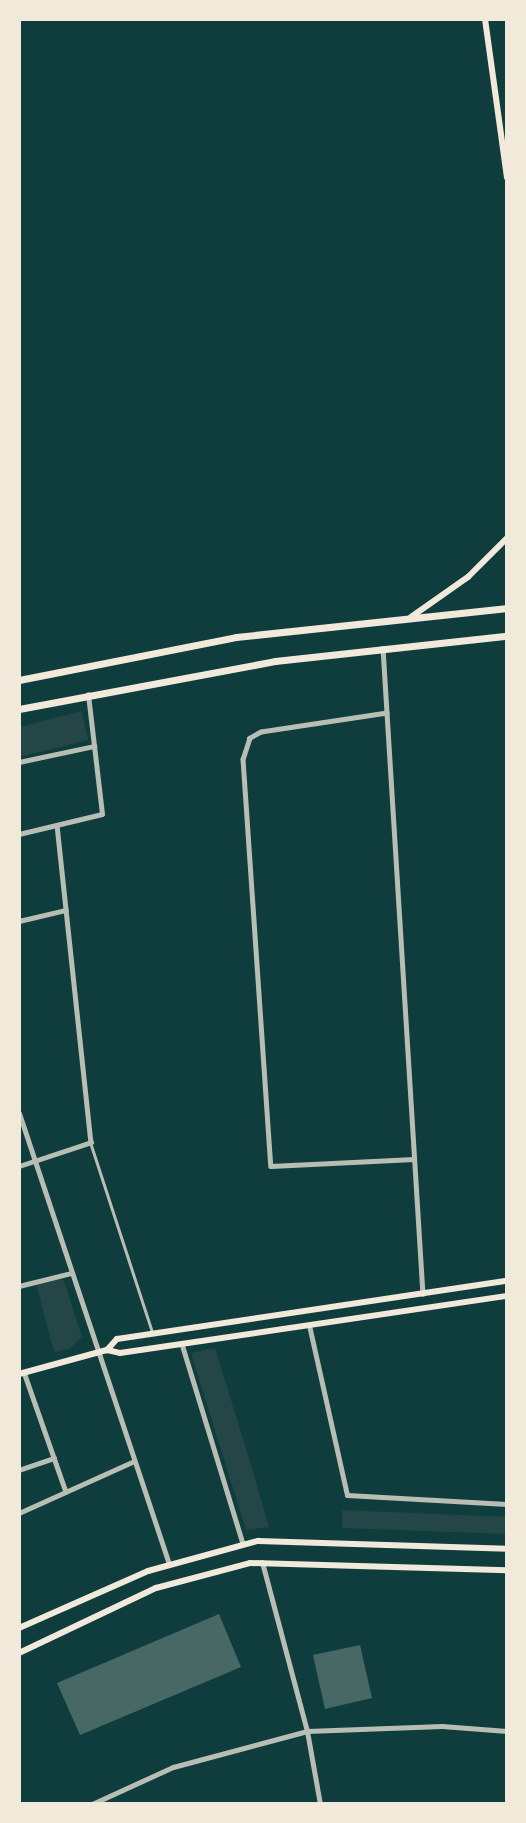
<!DOCTYPE html>
<html>
<head>
<meta charset="utf-8">
<style>
  body { margin:0 }
  #map { position:relative; width:526px; height:1823px; overflow:hidden; background:#0f3d3e; font-family:Spectral,serif }
  div>[style] { position:absolute }
  .green>* { inset:0; background:#244646 }
  .building>* { inset:0; background:#486865 }
  .pedestrian>* { height:2.5px; margin:-1.25px; padding:0 1.25px; transform-origin:1.25px; border-radius:1.25px; background:#b8beb3 }
  .minor>* { height:4.5px; margin:-2.25px; padding:0 2.25px; transform-origin:2.25px; border-radius:2.25px; background:#b8beb3 }
  .tertiary>* { height:5px; margin:-2.5px; padding:0 2.5px; transform-origin:2.5px; border-radius:2.5px; background:#b8beb3 }
  .secondary>* { height:6px; margin:-3px; padding:0 3px; transform-origin:3px; border-radius:3px; background:#f1e9da }
  .trunk>* { height:7px; margin:-3.5px; padding:0 3.5px; transform-origin:3.5px; border-radius:3.5px; background:#f1e9da }
  span { translate:-50% -50%; white-space:nowrap; text-align:center; line-height:1.15; -webkit-text-stroke:7px #f1e9da; paint-order:stroke }
  .frame { position:absolute; inset:0; border:21px solid #f1e9da; pointer-events:none }
</style>
</head>
<body>
<div id="map">
  <div class="green">
    <i style="clip-path:polygon(82px 711px,88px 740px,19px 757px,19px 727px)"></i>
    <i style="clip-path:polygon(59px 1279px,64px 1281px,82px 1337px,69px 1349px,54px 1352px,36px 1284px)"></i>
    <i style="clip-path:polygon(215px 1348px,248px 1455px,269px 1527px,246px 1530px,191px 1353px)"></i>
    <i style="clip-path:polygon(342px 1510px,507px 1517px,507px 1534px,342px 1528px)"></i>
  </div>
  <div class="building">
    <i style="clip-path:polygon(219px 1614px,241px 1667px,80px 1735px,57px 1683px)"></i>
    <i style="clip-path:polygon(360px 1645px,372px 1698px,325px 1709px,313px 1655px)"></i>
  </div>
  <div class="pedestrian">
    <i style="left:91px;top:1144px;width:200px;rotate:71.9deg"></i>
  </div>
  <div class="minor">
    <i style="left:383px;top:648px;width:647px;rotate:86.46deg"></i>
    <i style="left:387px;top:713px;width:127px;rotate:171.4deg"></i>
    <i style="left:261px;top:732px;width:13px;rotate:151deg"></i>
    <i style="left:250px;top:738px;width:22px;rotate:108deg"></i>
    <i style="left:243px;top:759px;width:408px;rotate:86.1deg"></i>
    <i style="left:271px;top:1166px;width:143px;rotate:-2.8deg"></i>
    <i style="left:19px;top:762px;width:77px;rotate:-12deg"></i>
    <i style="left:57px;top:825px;width:319px;rotate:83.9deg"></i>
    <i style="left:19px;top:834px;width:85px;rotate:-13.5deg"></i>
    <i style="left:102px;top:814px;width:120px;rotate:-96.7deg"></i>
    <i style="left:19px;top:921px;width:48px;rotate:-13.2deg"></i>
    <i style="left:19px;top:1286px;width:54px;rotate:-14deg"></i>
    <i style="left:182px;top:1344px;width:209px;rotate:73deg"></i>
    <i style="left:24px;top:1372px;width:127px;rotate:70.7deg"></i>
    <i style="left:19px;top:1470px;width:37px;rotate:-19deg"></i>
    <i style="left:19px;top:1513px;width:126px;rotate:-24.3deg"></i>
  </div>
  <div class="tertiary">
    <i style="left:19px;top:1113px;width:476px;rotate:71.6deg"></i>
    <i style="left:19px;top:1166px;width:76px;rotate:-18.4deg"></i>
    <i style="left:309px;top:1325px;width:174px;rotate:77.4deg"></i>
    <i style="left:347px;top:1495px;width:160px;rotate:3.2deg"></i>
    <i style="left:262px;top:1562px;width:175px;rotate:75.1deg"></i>
    <i style="left:307px;top:1731px;width:74px;rotate:79.9deg"></i>
    <i style="left:92px;top:1804px;width:89px;rotate:-24.6deg"></i>
    <i style="left:173px;top:1767px;width:139px;rotate:-15deg"></i>
    <i style="left:307px;top:1731px;width:135px;rotate:-2.1deg"></i>
    <i style="left:442px;top:1726px;width:65px;rotate:4.4deg"></i>
  </div>
  <div class="secondary">
    <i style="left:485px;top:19px;width:160px;rotate:82.1deg"></i>
    <i style="left:411px;top:617px;width:70px;rotate:-35.1deg"></i>
    <i style="left:468px;top:577px;width:55px;rotate:-45deg"></i>
    <i style="left:107px;top:1350px;width:15px;rotate:-48deg"></i>
    <i style="left:117px;top:1339px;width:394px;rotate:-8.5deg"></i>
    <i style="left:19px;top:1374px;width:91px;rotate:-15.3deg"></i>
    <i style="left:107px;top:1350px;width:13px;rotate:13deg"></i>
    <i style="left:120px;top:1353px;width:391px;rotate:-8.4deg"></i>
    <i style="left:19px;top:1628px;width:141px;rotate:-23.8deg"></i>
    <i style="left:148px;top:1571px;width:114px;rotate:-15.3deg"></i>
    <i style="left:258px;top:1541px;width:249px;rotate:1.8deg"></i>
    <i style="left:19px;top:1653px;width:152px;rotate:-25.4deg"></i>
    <i style="left:156px;top:1588px;width:97px;rotate:-14.9deg"></i>
    <i style="left:250px;top:1563px;width:257px;rotate:1.6deg"></i>
  </div>
  <div class="trunk">
    <i style="left:19px;top:680px;width:221px;rotate:-11.2deg"></i>
    <i style="left:236px;top:637px;width:273px;rotate:-6.1deg"></i>
    <i style="left:19px;top:709px;width:260px;rotate:-10.6deg"></i>
    <i style="left:275px;top:661px;width:233px;rotate:-6.2deg"></i>
  </div>
  <div class="frame"></div>
</div>
</body>
</html>
